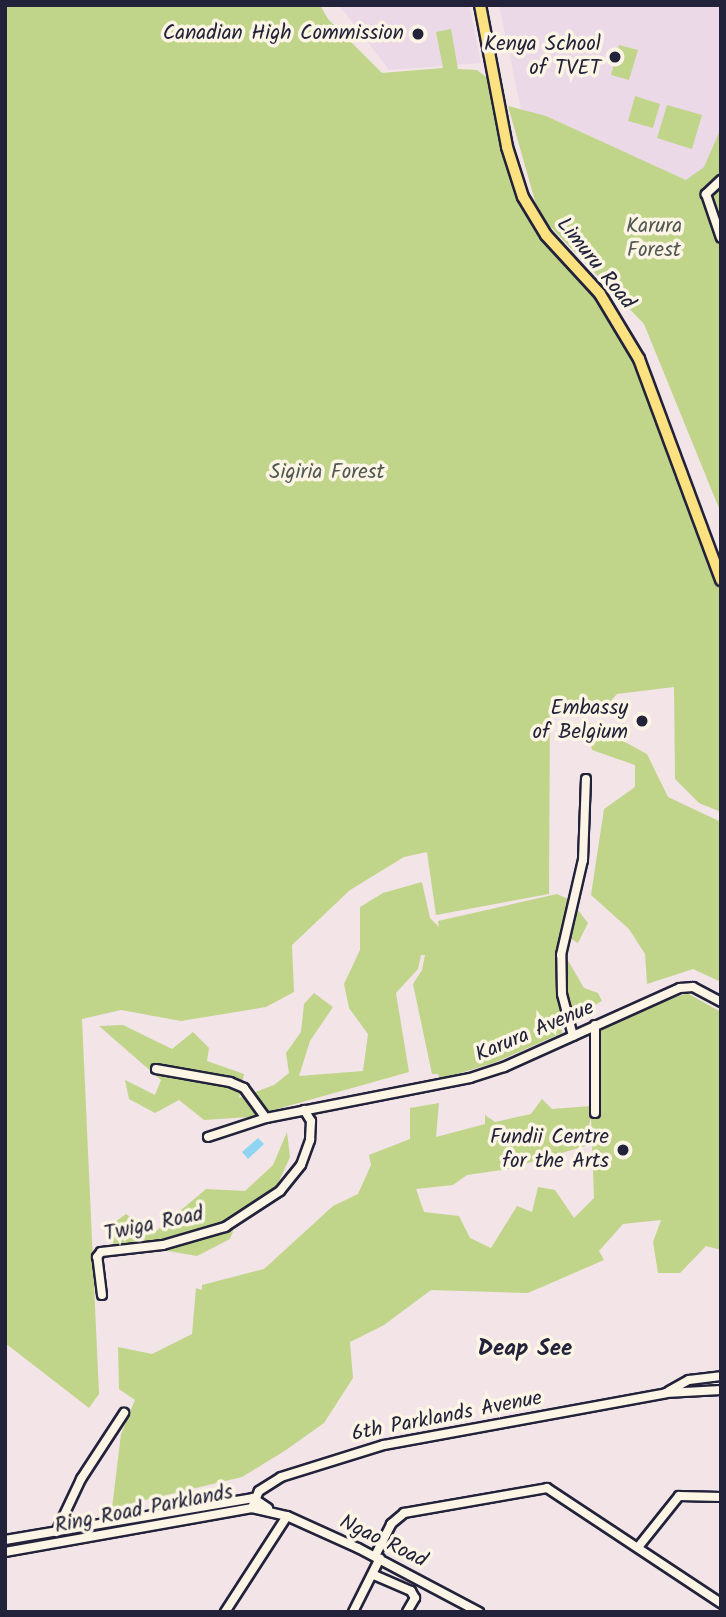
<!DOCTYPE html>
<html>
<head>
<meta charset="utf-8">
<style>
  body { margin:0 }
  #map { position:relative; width:726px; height:1617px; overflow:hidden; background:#f2e4e7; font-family:Kalam,sans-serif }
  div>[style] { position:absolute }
  .built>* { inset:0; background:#ebd9e8 }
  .green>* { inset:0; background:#c0d58a }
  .water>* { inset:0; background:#8fd5f1 }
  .roads { filter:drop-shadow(2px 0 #22223b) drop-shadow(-2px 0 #22223b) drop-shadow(0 2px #22223b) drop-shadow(0 -2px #22223b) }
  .minor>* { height:8px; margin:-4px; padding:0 4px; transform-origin:4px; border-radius:4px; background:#fcf5e5 }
  .major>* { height:10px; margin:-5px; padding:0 5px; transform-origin:5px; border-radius:5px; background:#fbe180 }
  .dots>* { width:19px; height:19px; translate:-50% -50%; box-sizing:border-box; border:4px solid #fcf5e5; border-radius:50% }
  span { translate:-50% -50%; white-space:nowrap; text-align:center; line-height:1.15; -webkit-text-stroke:7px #fcf5e5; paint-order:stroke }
  .poi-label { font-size:21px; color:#22223b }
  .right { translate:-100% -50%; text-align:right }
  .park-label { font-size:21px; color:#515853 }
  .street-label { font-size:21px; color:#22223b }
  .neighbourhood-label { font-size:23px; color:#22223b; font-weight:700 }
  .frame { position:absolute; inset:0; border:7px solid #22223b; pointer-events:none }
</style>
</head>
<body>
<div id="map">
  <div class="built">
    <i style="clip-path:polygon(339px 5px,469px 5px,481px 63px,389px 70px)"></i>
    <i style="clip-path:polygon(499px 5px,721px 5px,721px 128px,704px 167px,686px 180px,546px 116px,521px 110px)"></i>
  </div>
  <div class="green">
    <i style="clip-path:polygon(5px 5px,320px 5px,328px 19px,382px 73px,443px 68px,436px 32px,451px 29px,458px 69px,477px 70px,498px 86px,530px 215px,623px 328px,721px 576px,721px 812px,699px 803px,675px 779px,674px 687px,617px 694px,604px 708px,550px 705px,549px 894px,436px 915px,427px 852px,404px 857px,350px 890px,292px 945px,294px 992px,266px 1007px,181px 1021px,121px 1010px,82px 1019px,99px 1394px,89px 1408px,5px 1343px)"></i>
    <i style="clip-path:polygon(619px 45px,638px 50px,629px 80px,611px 75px)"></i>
    <i style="clip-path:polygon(635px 96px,660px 104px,653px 128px,628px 121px)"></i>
    <i style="clip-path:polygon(667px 105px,702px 115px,692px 149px,657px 138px)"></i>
    <i style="clip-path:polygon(508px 106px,546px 116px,686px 180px,704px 167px,721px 128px,721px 513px,644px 324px,539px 215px)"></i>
    <i style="clip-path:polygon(586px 721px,647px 754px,668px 797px,721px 822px,721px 982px,693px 969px,647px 984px,645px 954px,629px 929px,591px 895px,604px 809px,635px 787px,635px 765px,592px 750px)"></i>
    <i style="clip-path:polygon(422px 882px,430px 918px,439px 927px,438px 921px,557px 894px,570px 900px,588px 923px,578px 943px,571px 939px,563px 952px,584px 988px,598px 993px,602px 1001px,561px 1024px,562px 1033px,494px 1063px,440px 1079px,438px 1074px,432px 1074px,413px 984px,422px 970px,425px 955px,421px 955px,418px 969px,396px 993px,409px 1072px,249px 1117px,204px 1120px,179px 1100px,155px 1113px,129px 1099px,125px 1080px,155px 1095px,161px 1080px,99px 1026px,123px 1025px,172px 1049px,193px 1032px,209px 1048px,207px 1061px,244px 1074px,239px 1098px,274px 1085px,289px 1073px,286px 1053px,301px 1032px,304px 1004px,314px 993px,333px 1007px,310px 1041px,299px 1076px,363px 1071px,368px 1034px,349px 1008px,344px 984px,360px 950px,360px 907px,383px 893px)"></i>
    <i style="clip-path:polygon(evenodd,687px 993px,721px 1012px,721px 1250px,706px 1246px,680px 1273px,658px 1273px,653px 1242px,661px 1220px,623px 1224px,599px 1251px,604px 1260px,528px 1293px,431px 1290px,384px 1325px,350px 1342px,353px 1378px,324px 1423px,286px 1450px,242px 1477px,112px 1508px,121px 1434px,135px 1400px,119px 1389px,118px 1347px,152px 1354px,192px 1334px,196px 1288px,202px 1290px,202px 1285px,264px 1269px,333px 1206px,358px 1194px,371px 1165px,369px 1155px,410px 1139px,410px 1108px,439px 1103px,436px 1137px,485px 1124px,485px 1115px,495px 1122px,531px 1114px,542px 1099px,552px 1109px,591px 1106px,589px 1030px,687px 993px,591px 1116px,594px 1198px,574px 1218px,555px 1190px,538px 1187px,532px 1212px,517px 1206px,491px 1248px,470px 1238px,459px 1216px,424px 1212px,416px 1189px,453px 1185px,467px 1175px,508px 1169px,585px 1146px,591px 1116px)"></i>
    <i style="clip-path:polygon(287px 1132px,290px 1157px,275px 1190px,240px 1213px,230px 1239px,197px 1256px,162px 1250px,116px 1251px,108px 1227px,126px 1214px,154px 1233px,206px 1189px,245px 1191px,273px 1165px)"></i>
  </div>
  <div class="water">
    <i style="clip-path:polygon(258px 1138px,264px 1144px,248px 1159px,242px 1152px)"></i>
  </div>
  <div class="roads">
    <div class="minor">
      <i style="left:721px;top:180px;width:21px;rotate:137deg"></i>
      <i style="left:706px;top:194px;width:46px;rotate:71.2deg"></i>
      <i style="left:595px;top:1025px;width:88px;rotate:90deg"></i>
      <i style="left:573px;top:1036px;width:43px;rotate:-104.7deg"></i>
      <i style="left:562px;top:994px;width:39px;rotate:-91deg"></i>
      <i style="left:561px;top:955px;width:98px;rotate:-77deg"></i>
      <i style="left:583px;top:860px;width:81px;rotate:-87.9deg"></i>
      <i style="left:156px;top:1069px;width:75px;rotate:10deg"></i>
      <i style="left:230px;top:1082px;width:15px;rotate:23deg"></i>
      <i style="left:244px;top:1088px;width:37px;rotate:54deg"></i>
      <i style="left:266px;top:1118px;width:208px;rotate:-11.1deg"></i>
      <i style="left:470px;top:1078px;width:36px;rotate:-18deg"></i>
      <i style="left:504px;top:1067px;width:193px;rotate:-24.2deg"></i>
      <i style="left:680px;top:988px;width:13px;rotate:-4deg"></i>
      <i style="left:693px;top:987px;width:32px;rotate:28deg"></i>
      <i style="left:208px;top:1137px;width:61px;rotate:-18.1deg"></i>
      <i style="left:102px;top:1295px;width:38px;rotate:-97deg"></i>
      <i style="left:97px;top:1257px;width:6px;rotate:-51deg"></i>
      <i style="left:101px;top:1252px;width:62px;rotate:-6.4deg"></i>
      <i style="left:163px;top:1245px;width:65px;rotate:-16.2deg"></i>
      <i style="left:225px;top:1227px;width:66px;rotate:-33.2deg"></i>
      <i style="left:280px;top:1191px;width:33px;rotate:-51deg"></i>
      <i style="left:301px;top:1165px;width:27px;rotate:-70deg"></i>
      <i style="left:310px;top:1140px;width:19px;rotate:-87deg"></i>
      <i style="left:311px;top:1121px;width:13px;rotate:-122deg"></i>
      <i style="left:669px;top:1391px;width:23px;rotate:-29deg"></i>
      <i style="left:689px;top:1380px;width:32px;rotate:-7deg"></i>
      <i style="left:252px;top:1508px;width:18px;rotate:-68deg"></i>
      <i style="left:259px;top:1491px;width:26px;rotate:-32deg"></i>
      <i style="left:281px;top:1477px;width:108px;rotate:-17.3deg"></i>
      <i style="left:384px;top:1445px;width:287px;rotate:-10.4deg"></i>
      <i style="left:666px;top:1393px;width:55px;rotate:-3.1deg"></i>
      <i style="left:56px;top:1532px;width:59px;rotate:-64.7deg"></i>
      <i style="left:81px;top:1479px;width:79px;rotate:-56.9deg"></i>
      <i style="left:5px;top:1540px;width:252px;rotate:-9.6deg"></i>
      <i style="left:253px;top:1498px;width:18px;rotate:34deg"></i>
      <i style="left:639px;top:1546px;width:64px;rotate:-51.3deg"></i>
      <i style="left:679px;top:1496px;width:42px;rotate:1.4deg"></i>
      <i style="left:5px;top:1552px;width:251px;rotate:-10.1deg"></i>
      <i style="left:252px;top:1508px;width:36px;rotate:13deg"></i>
      <i style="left:287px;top:1516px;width:78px;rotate:24.3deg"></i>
      <i style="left:358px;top:1548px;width:137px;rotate:27.9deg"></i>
      <i style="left:375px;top:1556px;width:36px;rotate:-63deg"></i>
      <i style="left:391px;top:1524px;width:17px;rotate:-40deg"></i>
      <i style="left:404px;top:1513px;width:145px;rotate:-9.9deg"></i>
      <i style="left:547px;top:1488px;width:209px;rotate:33.5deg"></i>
      <i style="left:374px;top:1575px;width:40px;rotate:23.4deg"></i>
      <i style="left:411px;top:1591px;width:8px;rotate:60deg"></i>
      <i style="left:415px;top:1598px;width:16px;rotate:120deg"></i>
      <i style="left:225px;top:1612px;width:114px;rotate:-57.1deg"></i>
      <i style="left:353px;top:1612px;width:60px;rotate:-63.4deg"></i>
    </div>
    <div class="major">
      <i style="left:480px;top:5px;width:145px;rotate:79.2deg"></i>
      <i style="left:507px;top:147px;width:52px;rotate:72.3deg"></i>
      <i style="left:523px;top:197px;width:44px;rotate:58.8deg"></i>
      <i style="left:546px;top:235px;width:80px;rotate:47.5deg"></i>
      <i style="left:600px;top:294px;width:76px;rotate:59deg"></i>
      <i style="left:639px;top:359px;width:236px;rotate:69.6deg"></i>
    </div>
  </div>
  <div class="dots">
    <i style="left:418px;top:34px;background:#22223b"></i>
    <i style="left:615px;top:57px;background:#22223b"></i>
    <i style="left:642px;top:721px;background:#22223b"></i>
    <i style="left:623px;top:1150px;background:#22223b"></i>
  </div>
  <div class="poi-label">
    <span class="right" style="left:404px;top:34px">Canadian High Commission</span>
    <span class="right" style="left:601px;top:57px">Kenya School<br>of TVET</span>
    <span class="right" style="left:628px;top:721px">Embassy<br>of Belgium</span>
    <span class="right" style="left:609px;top:1150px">Fundii Centre<br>for the Arts</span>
  </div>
  <div class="park-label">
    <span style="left:654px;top:239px">Karura<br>Forest</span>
    <span style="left:327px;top:473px">Sigiria Forest</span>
  </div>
  <div class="street-label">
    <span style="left:595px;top:264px;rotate:51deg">Limuru Road</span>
    <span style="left:535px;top:1032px;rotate:-23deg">Karura Avenue</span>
    <span style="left:154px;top:1225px;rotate:-12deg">Twiga Road</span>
    <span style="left:447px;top:1417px;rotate:-11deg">6th Parklands Avenue</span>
    <span style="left:144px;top:1510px;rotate:-11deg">Ring Road Parklands</span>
    <span style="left:383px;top:1542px;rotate:26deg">Ngao Road</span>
  </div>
  <div class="neighbourhood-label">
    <span style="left:525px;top:1349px">Deap See</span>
  </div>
  <div class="frame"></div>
</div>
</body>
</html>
